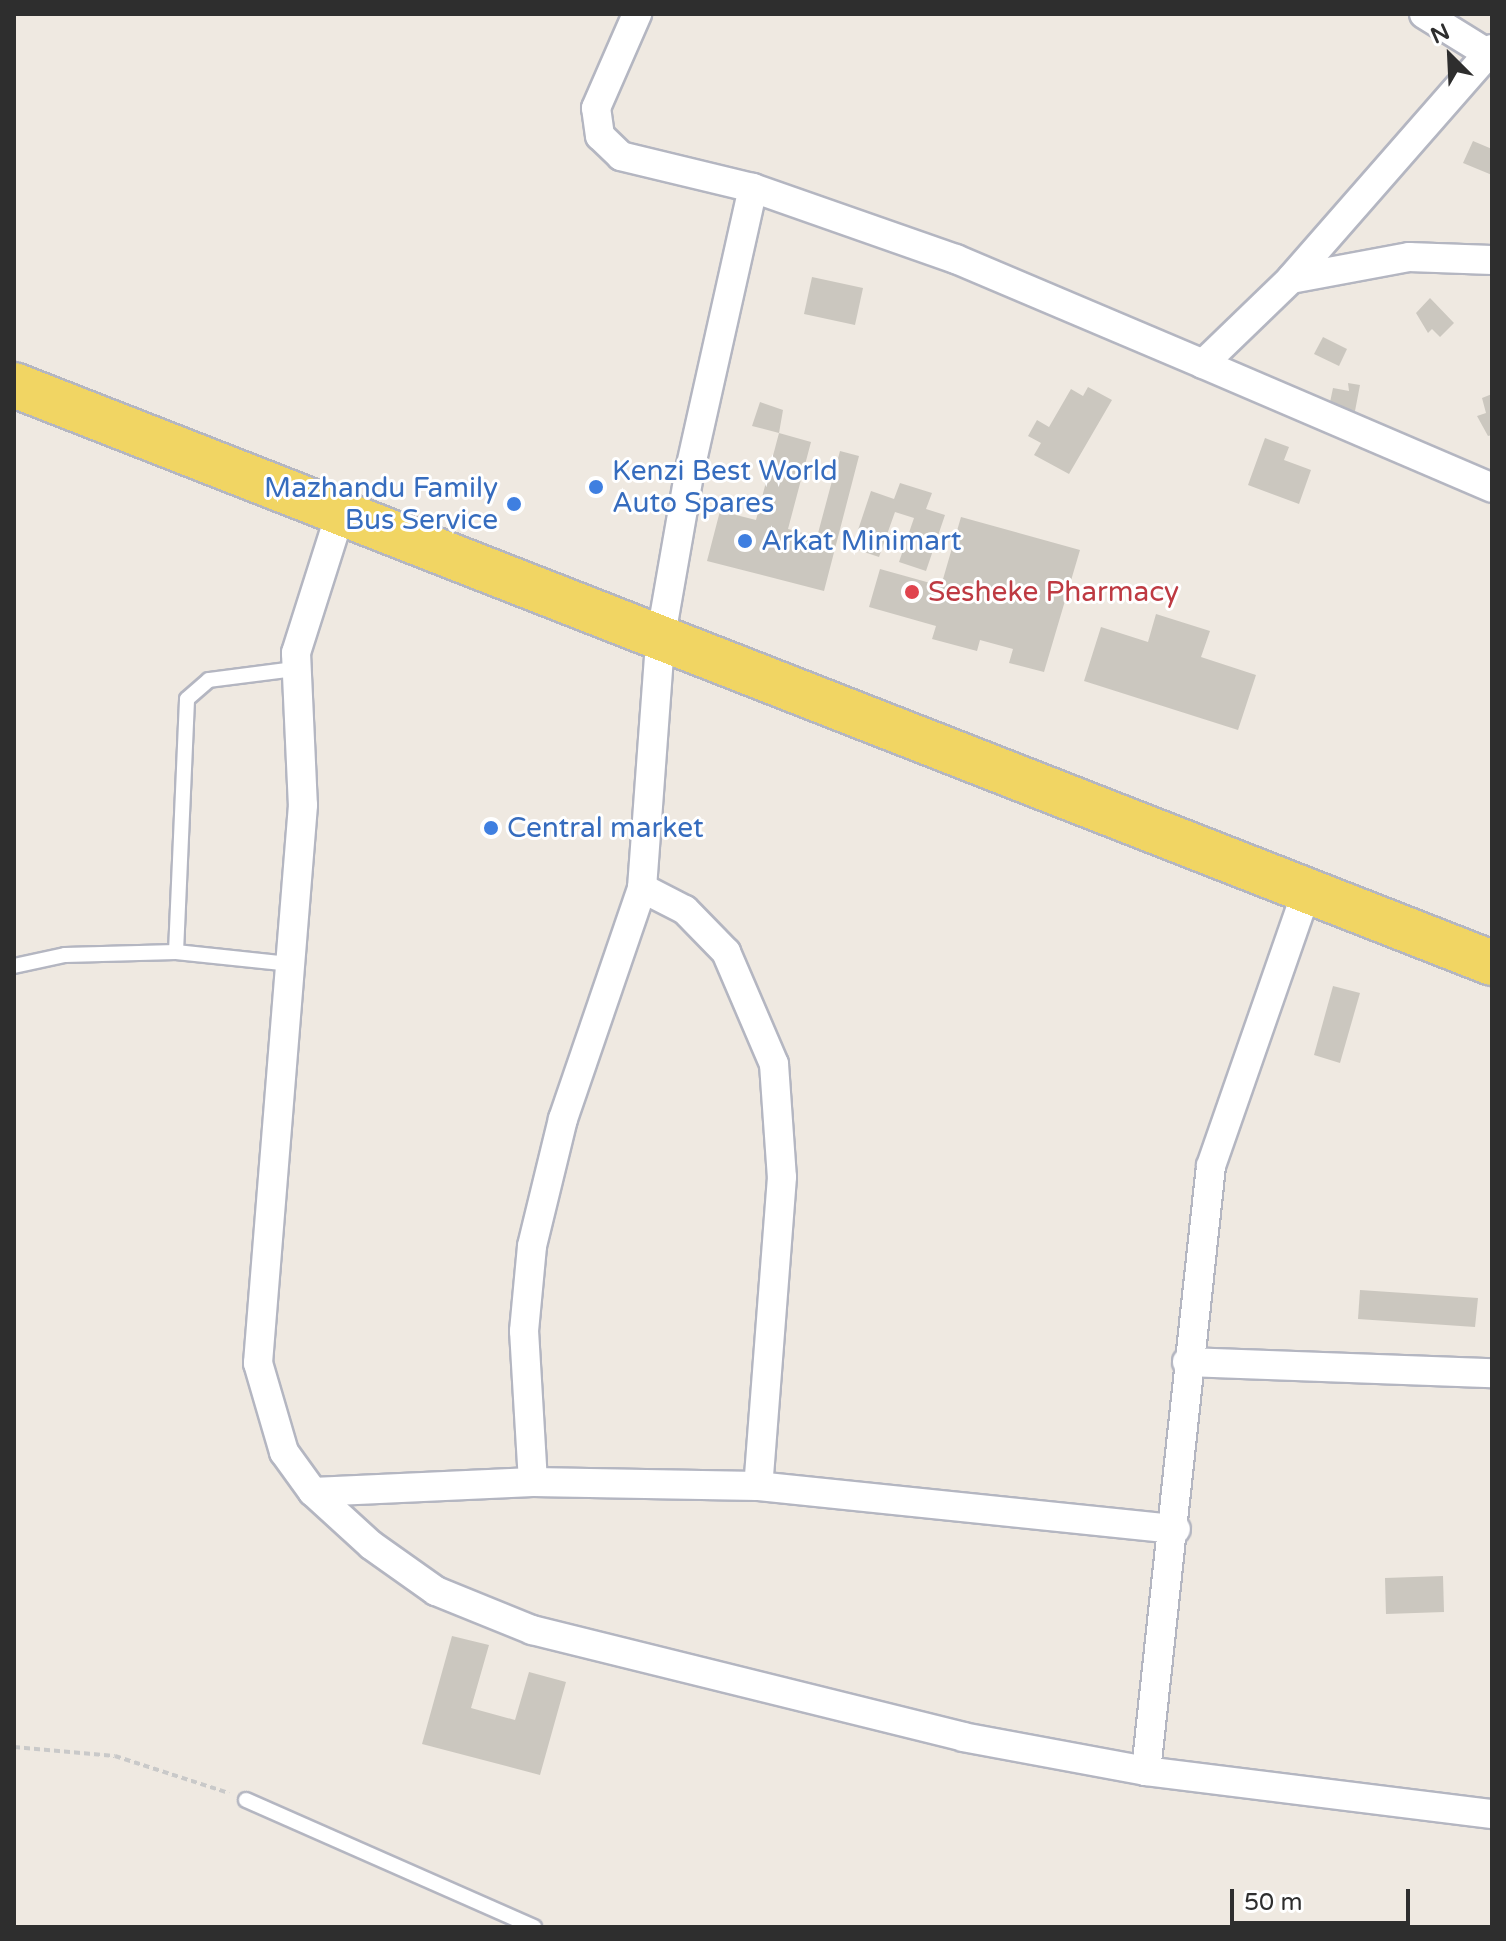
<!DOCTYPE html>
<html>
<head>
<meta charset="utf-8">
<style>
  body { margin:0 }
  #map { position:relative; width:1506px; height:1941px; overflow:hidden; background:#efe9e1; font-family:"Varela Round",sans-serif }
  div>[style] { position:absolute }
  .building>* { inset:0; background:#cbc7bf }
  .path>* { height:4px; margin-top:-2px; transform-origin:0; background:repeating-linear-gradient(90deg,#c9c9c9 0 6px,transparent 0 10px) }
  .roads { filter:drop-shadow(2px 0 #b4b6c1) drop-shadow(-2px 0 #b4b6c1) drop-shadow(0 2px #b4b6c1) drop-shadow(0 -2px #b4b6c1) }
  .service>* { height:14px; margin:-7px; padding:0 7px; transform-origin:7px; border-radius:7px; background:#fff }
  .minor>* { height:28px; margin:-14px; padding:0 14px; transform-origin:14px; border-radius:14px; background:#fff }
  .primary>* { height:44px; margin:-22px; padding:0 22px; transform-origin:22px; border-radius:22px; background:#f1d563 }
  .dots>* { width:22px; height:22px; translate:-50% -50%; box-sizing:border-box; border:4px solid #fff; border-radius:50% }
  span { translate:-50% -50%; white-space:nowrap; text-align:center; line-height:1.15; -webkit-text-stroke:6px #fff; paint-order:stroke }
  .shop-label { font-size:28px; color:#366cbe }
  .left { translate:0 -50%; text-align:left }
  .right { translate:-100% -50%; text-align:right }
  .health-label { font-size:28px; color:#be3a42 }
  .frame { position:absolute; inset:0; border:16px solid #2e2e2e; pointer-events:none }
  .north { position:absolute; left:1410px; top:16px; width:80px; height:80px; -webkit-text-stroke:6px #fff; paint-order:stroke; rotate:336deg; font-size:22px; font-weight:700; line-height:32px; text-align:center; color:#2e2e2e }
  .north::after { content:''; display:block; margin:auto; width:28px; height:36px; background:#2e2e2e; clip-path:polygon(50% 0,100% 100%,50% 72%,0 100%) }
  .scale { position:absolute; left:1230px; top:1889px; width:180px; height:36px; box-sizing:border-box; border:4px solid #2e2e2e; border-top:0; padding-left:10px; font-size:24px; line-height:28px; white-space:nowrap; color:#2e2e2e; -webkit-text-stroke:6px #fff; paint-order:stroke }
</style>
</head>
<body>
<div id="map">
  <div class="building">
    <i style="clip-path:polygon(1473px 141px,1492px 149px,1492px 175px,1463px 163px)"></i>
    <i style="clip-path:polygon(812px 277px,863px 288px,855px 325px,804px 314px)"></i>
    <i style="clip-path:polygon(1430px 298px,1454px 323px,1440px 337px,1432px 329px,1428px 333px,1416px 313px)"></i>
    <i style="clip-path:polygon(1323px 337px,1347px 349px,1339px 366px,1314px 354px)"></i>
    <i style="clip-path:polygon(1348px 383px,1360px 385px,1355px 411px,1329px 407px,1333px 388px,1349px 391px)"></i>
    <i style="clip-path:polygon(1088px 387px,1112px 400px,1069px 474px,1034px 455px,1041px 443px,1028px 436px,1037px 420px,1049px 427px,1071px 389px,1083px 396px)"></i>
    <i style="clip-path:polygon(1492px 394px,1492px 435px,1488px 436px,1477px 416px,1486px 413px,1482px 398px)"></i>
    <i style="clip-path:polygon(760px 402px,783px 410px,779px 433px,752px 426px)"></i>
    <i style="clip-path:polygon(779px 433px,811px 442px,788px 529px,817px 537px,840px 451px,859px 456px,824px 591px,707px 561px,720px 511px,756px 520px)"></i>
    <i style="clip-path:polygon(1265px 438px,1289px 447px,1284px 460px,1311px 470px,1299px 504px,1248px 485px)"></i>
    <i style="clip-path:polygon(900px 483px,932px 493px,926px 509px,945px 515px,926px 571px,899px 562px,914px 518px,895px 512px,879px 557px,852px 548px,871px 491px,894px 499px)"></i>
    <i style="clip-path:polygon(961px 517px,1080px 550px,1044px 672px,1009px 663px,1013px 649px,980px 640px,977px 651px,932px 639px,936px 626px,869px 607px,880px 569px,941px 586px)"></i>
    <i style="clip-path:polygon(1156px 614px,1210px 631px,1201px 657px,1256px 675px,1238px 730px,1084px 681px,1101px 627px,1148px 642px)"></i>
    <i style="clip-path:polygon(1333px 986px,1360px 993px,1340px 1063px,1314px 1055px)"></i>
    <i style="clip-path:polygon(1360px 1290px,1478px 1298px,1475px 1327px,1358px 1319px)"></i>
    <i style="clip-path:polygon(1443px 1576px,1444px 1612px,1386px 1614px,1385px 1578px)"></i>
    <i style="clip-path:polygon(452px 1636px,489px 1645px,471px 1708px,515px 1720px,529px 1672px,566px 1682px,540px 1775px,422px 1744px)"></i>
  </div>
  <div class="path">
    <i style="left:14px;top:1747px;width:101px;rotate:5.1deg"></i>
    <i style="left:115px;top:1756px;width:120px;rotate:18deg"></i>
  </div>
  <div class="roads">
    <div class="service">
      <i style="left:176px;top:952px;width:253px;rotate:-87.5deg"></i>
      <i style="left:187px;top:699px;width:29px;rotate:-41deg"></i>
      <i style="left:209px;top:680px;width:87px;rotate:-7.3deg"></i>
      <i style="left:14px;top:966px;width:52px;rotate:-12.2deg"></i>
      <i style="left:65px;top:955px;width:111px;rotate:-1.5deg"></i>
      <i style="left:176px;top:952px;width:116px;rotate:6deg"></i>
      <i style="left:246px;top:1800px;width:315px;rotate:23.8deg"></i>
    </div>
    <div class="minor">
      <i style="left:1424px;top:14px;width:80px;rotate:31.7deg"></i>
      <i style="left:1492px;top:49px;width:305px;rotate:131.2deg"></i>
      <i style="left:1291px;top:279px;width:122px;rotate:136deg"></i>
      <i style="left:1203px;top:364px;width:314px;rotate:23.2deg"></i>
      <i style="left:753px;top:188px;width:215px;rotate:19.3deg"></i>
      <i style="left:956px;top:259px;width:268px;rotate:23deg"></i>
      <i style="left:1291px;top:279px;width:120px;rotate:-10.6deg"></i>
      <i style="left:1409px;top:257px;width:83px;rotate:2.1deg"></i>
      <i style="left:341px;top:511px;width:149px;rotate:107.6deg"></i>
      <i style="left:296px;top:653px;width:152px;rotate:87.4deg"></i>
      <i style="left:303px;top:805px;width:560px;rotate:94.61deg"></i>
      <i style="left:258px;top:1363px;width:93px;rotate:73.7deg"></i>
      <i style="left:284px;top:1452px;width:49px;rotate:54.1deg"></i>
      <i style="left:313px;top:1492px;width:79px;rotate:42.4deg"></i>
      <i style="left:371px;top:1545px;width:80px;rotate:35.3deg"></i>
      <i style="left:436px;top:1591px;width:104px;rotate:22.1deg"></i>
      <i style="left:532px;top:1630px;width:444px;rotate:13.9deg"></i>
      <i style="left:963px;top:1737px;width:186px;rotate:10.5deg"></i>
      <i style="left:1146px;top:1771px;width:349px;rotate:7.1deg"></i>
      <i style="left:642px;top:888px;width:48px;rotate:27.1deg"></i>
      <i style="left:685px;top:910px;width:59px;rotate:45.7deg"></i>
      <i style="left:726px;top:952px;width:122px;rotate:66.8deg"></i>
      <i style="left:774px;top:1064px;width:113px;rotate:86deg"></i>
      <i style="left:782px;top:1177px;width:310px;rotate:94.4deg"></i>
      <i style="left:1187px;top:1362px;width:305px;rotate:2.1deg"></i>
      <i style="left:533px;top:1482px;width:151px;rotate:-93.4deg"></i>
      <i style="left:524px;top:1331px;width:85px;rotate:-84.6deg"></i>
      <i style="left:532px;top:1246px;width:131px;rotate:-76.3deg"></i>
      <i style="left:563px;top:1119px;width:244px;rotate:-71.1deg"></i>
      <i style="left:642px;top:888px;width:248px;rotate:-85.8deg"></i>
      <i style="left:660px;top:641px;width:169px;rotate:-80.1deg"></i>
      <i style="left:689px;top:474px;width:293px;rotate:-77.4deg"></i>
      <i style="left:753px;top:188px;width:136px;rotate:-166.4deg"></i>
      <i style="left:621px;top:156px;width:29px;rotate:-136deg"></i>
      <i style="left:600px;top:136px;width:28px;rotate:-98deg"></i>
      <i style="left:596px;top:108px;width:103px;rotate:-66.4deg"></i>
      <i style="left:313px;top:1492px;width:220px;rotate:-2.6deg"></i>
      <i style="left:533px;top:1482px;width:225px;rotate:1deg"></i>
      <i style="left:758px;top:1486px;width:420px;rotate:5.9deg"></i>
      <i style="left:1146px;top:1771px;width:608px;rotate:-83.87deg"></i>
      <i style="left:1211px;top:1166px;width:294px;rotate:-70.8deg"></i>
    </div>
    <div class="primary">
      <i style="left:14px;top:385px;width:1587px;rotate:21.36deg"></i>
    </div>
  </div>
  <div class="dots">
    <i style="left:596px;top:487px;background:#3f7fe0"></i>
    <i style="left:514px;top:504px;background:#3f7fe0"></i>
    <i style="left:745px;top:541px;background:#3f7fe0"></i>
    <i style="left:912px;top:592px;background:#e0444e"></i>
    <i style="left:491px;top:828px;background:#3f7fe0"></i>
  </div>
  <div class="shop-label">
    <span class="left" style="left:612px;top:487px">Kenzi Best World<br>Auto Spares</span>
    <span class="right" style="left:498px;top:504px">Mazhandu Family<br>Bus Service</span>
    <span class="left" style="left:761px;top:541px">Arkat Minimart</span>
    <span class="left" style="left:507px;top:828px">Central market</span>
  </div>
  <div class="health-label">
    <span class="left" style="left:928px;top:592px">Sesheke Pharmacy</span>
  </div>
  <div class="frame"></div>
  <div class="north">N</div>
  <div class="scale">50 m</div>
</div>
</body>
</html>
